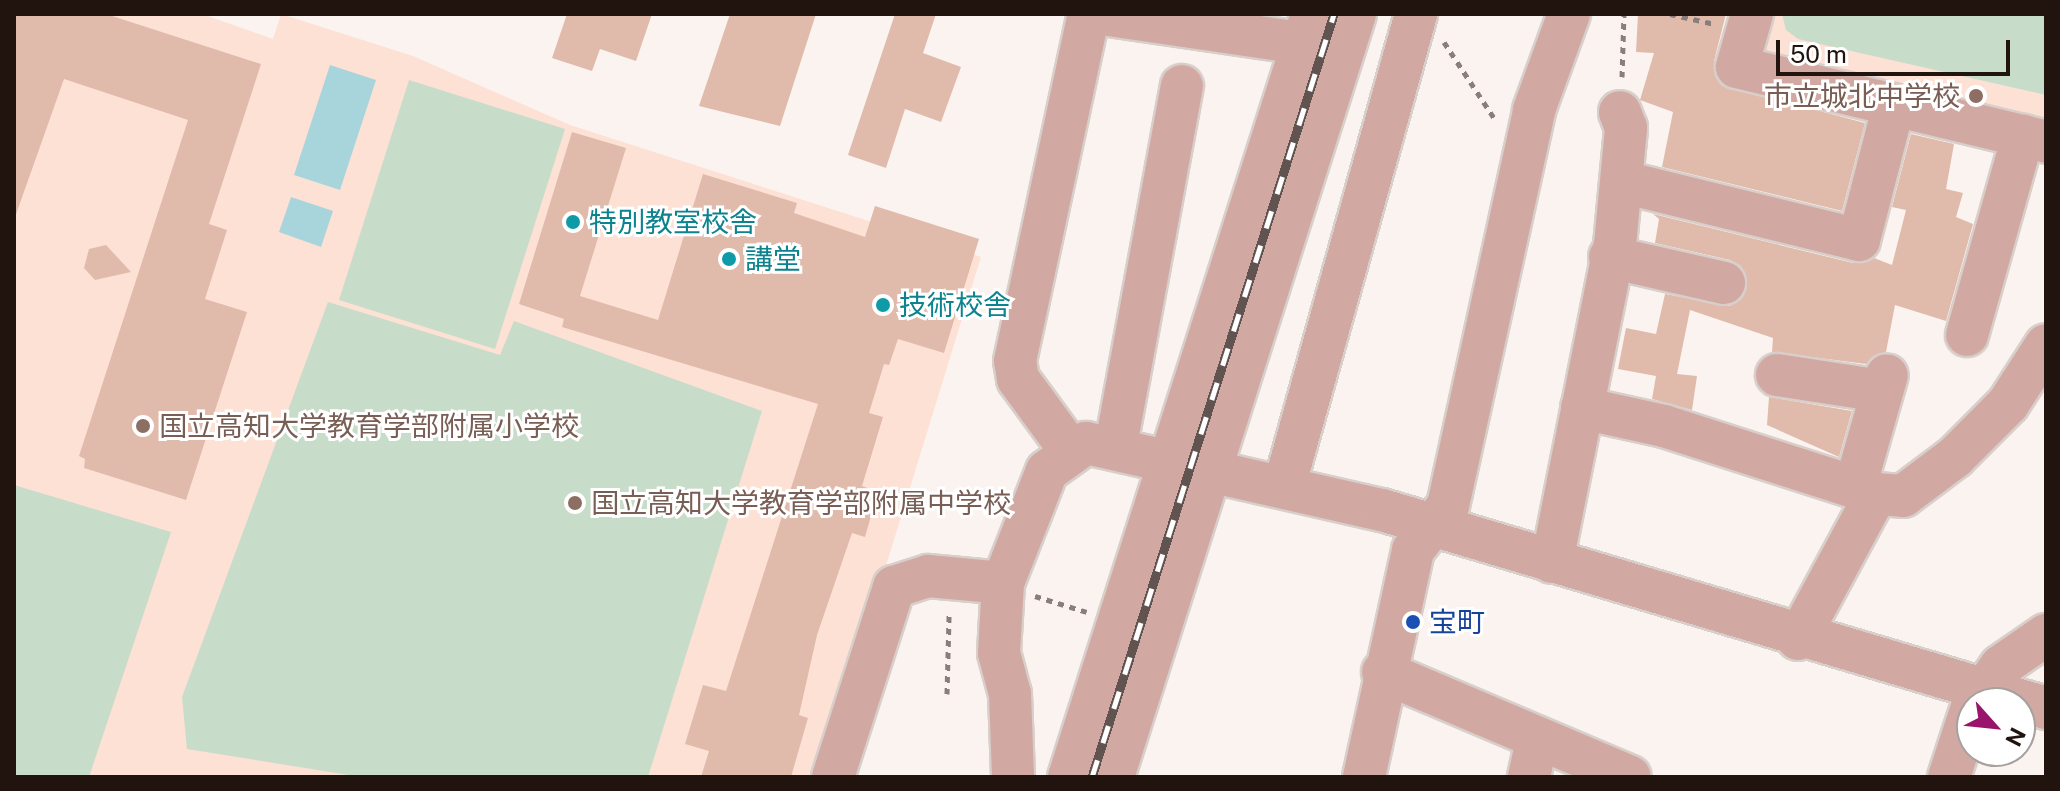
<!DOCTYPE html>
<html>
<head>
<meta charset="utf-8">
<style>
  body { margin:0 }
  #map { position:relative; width:2060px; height:791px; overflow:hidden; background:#fbf3ef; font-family:"Public Sans","Noto Sans JP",sans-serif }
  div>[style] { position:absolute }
  .built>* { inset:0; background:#fde1d5 }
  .green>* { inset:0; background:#c8dcca }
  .water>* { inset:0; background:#a8d5dc }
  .building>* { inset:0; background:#e0bbab }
  .path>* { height:5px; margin-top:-2.5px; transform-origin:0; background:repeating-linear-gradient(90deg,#897e79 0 6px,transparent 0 12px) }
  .roads { filter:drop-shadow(2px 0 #d8cfcb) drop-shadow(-2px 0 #d8cfcb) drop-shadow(0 2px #d8cfcb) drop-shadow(0 -2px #d8cfcb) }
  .minor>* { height:42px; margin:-21px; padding:0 21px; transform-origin:21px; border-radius:21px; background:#d2a9a2 }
  .rail>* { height:9px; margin-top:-4.5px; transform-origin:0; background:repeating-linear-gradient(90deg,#fff 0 18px,#615450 0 36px); box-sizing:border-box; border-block:2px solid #615450 }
  .dots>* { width:22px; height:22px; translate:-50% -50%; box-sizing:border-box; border:4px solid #fff; border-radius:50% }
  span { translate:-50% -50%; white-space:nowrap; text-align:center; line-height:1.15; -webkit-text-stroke:6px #fff; paint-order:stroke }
  .education-label { font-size:28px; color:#785e54 }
  .right { translate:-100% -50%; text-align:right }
  .left { translate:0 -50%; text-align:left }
  .culture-label { font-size:28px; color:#0d838f }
  .transit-label { font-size:28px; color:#164399 }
  .frame { position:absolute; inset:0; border:16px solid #21130e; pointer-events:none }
  .north { position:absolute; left:1956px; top:687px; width:80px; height:80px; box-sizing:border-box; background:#fff; border:2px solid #a6a19f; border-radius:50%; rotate:117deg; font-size:22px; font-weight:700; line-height:32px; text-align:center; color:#21130e }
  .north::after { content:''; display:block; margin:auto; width:28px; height:36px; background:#98156b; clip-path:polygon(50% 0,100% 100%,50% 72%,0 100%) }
  .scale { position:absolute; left:1776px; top:40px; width:234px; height:36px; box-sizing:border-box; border:4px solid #21130e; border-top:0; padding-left:10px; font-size:24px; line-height:28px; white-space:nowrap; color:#21130e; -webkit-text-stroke:6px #fff; paint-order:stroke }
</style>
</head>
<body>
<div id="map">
  <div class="built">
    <i style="clip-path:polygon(14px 14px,202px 14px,273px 39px,281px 14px,413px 56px,570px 125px,981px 257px,821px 777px,14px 777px)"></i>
    <i style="clip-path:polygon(1771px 14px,2046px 14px,2046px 131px,1762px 52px)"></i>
  </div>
  <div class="green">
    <i style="clip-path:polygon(1782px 14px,2046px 14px,2046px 95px,1798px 39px,1786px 30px)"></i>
    <i style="clip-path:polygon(409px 80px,565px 129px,495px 349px,339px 300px)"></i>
    <i style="clip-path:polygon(328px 302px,500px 355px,514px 321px,762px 411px,648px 777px,361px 777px,187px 749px,182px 697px)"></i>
    <i style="clip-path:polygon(14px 485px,171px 532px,89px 777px,14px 777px)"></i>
  </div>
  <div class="water">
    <i style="clip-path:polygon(330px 65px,376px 80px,340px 190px,294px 175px)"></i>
    <i style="clip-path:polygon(291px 197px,333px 211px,321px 247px,279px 232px)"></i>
  </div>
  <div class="building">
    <i style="clip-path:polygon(14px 14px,106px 14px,261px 64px,209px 224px,227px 230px,205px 299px,247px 312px,186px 500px,84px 468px,85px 459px,79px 456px,188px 120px,64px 79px,14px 220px)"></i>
    <i style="clip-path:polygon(567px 14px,652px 14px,636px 61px,600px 49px,592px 71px,552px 58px)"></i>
    <i style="clip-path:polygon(730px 14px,816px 14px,780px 126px,699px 106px)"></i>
    <i style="clip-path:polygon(895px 14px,936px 14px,923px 53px,961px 67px,941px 122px,905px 109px,886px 168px,848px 155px)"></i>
    <i style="clip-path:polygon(1638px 14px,1726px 14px,1714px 61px,1721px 85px,1865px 123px,1842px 211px,1662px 167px,1673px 112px,1640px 100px,1654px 53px,1636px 52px)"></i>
    <i style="clip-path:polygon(572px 132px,626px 148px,580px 296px,658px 320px,703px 174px,797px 203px,794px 213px,865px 237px,875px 206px,979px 239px,944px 353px,898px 339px,889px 365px,884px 364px,869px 413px,883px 417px,862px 486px,878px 492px,865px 537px,852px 533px,817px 635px,799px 715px,808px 718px,791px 777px,701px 777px,709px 751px,685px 744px,703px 685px,726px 691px,818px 404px,562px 327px,564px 319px,519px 304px)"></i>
    <i style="clip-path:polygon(1911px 134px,1954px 144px,1946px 189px,1963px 193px,1956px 217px,1973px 224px,1946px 321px,1895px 305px,1886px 352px,1866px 364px,1772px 352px,1773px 338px,1690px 310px,1677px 374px,1697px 376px,1692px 410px,1652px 399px,1656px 376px,1618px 369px,1626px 328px,1656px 334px,1665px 294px,1730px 306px,1747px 288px,1741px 266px,1730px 260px,1655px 243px,1659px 219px,1653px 214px,1853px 263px,1874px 258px,1892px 265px,1906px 210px,1892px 207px)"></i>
    <i style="clip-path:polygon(106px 245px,131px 272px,95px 280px,84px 268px,89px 249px)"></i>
    <i style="clip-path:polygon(1769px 397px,1852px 411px,1839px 457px,1767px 425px)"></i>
  </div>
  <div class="path">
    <i style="left:1670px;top:14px;width:46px;rotate:12.5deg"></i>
    <i style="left:1444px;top:42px;width:95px;rotate:56.6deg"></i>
    <i style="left:1622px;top:77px;width:63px;rotate:-88.2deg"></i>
    <i style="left:1035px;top:596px;width:54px;rotate:17.1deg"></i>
    <i style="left:947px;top:694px;width:79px;rotate:-88.5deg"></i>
  </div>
  <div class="roads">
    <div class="minor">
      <i style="left:1102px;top:14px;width:202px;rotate:8.3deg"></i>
      <i style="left:1752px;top:14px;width:55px;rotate:105.8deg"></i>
      <i style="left:1737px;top:67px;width:318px;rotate:13.6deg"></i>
      <i style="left:1623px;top:182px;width:243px;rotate:13.8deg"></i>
      <i style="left:1859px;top:240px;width:139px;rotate:-75.5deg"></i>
      <i style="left:1610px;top:257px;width:117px;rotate:12.8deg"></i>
      <i style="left:1967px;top:335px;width:207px;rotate:-74.3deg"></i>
      <i style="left:1777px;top:375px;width:106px;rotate:8.7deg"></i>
      <i style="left:1582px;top:408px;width:84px;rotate:12.4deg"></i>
      <i style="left:1664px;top:426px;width:223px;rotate:17.8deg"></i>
      <i style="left:1116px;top:445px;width:365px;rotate:-79.6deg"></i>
      <i style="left:1070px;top:450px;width:88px;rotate:-126.2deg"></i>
      <i style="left:1018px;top:379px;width:18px;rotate:-99deg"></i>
      <i style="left:1015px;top:361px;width:355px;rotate:-78deg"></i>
      <i style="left:1284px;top:487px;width:491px;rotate:-74.4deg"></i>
      <i style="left:1855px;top:487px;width:116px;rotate:-74.1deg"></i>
      <i style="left:1552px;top:562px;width:323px;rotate:-78.8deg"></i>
      <i style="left:1615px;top:245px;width:118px;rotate:-84.6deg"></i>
      <i style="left:1626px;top:128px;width:17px;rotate:-111deg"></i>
      <i style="left:1003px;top:583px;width:70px;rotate:93.3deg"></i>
      <i style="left:999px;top:653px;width:42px;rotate:75deg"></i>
      <i style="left:1010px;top:694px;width:83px;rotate:87.9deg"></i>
      <i style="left:1798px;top:639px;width:165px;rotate:-61.7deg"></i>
      <i style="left:1876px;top:494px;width:27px;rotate:4deg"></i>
      <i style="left:1903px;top:496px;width:65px;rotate:-36.9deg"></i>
      <i style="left:1955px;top:457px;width:75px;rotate:-45deg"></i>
      <i style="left:2008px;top:404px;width:70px;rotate:-57.2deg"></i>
      <i style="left:1383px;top:672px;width:268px;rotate:23deg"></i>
      <i style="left:1975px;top:703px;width:45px;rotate:-54.9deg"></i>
      <i style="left:2001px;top:666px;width:55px;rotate:-34.6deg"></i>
      <i style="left:833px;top:777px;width:200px;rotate:-72.2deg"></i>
      <i style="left:894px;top:587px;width:36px;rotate:-18deg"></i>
      <i style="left:928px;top:576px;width:75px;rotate:5.3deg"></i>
      <i style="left:1003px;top:583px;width:120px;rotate:-68.6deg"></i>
      <i style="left:1047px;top:471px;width:48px;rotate:-35.7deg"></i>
      <i style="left:1086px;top:443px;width:303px;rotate:12.8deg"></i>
      <i style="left:1382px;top:510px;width:693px;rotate:16.6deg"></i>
      <i style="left:1069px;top:777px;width:801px;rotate:-72.33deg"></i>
      <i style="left:1113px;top:777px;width:800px;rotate:-72.4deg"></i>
      <i style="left:1364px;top:777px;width:232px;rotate:-77.8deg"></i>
      <i style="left:1413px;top:550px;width:56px;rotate:-51.5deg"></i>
      <i style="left:1448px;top:506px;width:405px;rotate:-77.7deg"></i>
      <i style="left:1534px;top:110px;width:102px;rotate:-70deg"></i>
      <i style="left:1529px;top:777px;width:40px;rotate:-78deg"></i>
      <i style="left:1949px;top:777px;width:74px;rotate:-71.8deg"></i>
    </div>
  </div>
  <div class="rail">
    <i style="left:1092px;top:777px;width:800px;rotate:-72.4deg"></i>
  </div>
  <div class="dots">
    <i style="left:1976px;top:96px;background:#8d6e63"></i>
    <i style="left:573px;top:222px;background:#0f9aa8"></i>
    <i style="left:729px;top:259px;background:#0f9aa8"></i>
    <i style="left:883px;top:305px;background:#0f9aa8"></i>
    <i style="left:143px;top:426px;background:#8d6e63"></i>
    <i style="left:575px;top:503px;background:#8d6e63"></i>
    <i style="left:1413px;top:622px;background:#1a4fb4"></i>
  </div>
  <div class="education-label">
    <span class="right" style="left:1960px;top:96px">市立城北中学校</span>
    <span class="left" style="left:159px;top:426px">国立高知大学教育学部附属小学校</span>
    <span class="left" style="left:591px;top:503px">国立高知大学教育学部附属中学校</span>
  </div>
  <div class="culture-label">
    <span class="left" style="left:589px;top:222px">特別教室校舎</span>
    <span class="left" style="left:745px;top:259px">講堂</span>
    <span class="left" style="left:899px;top:305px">技術校舎</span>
  </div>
  <div class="transit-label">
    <span class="left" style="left:1429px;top:622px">宝町</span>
  </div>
  <div class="frame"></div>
  <div class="north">N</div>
  <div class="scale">50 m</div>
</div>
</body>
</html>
